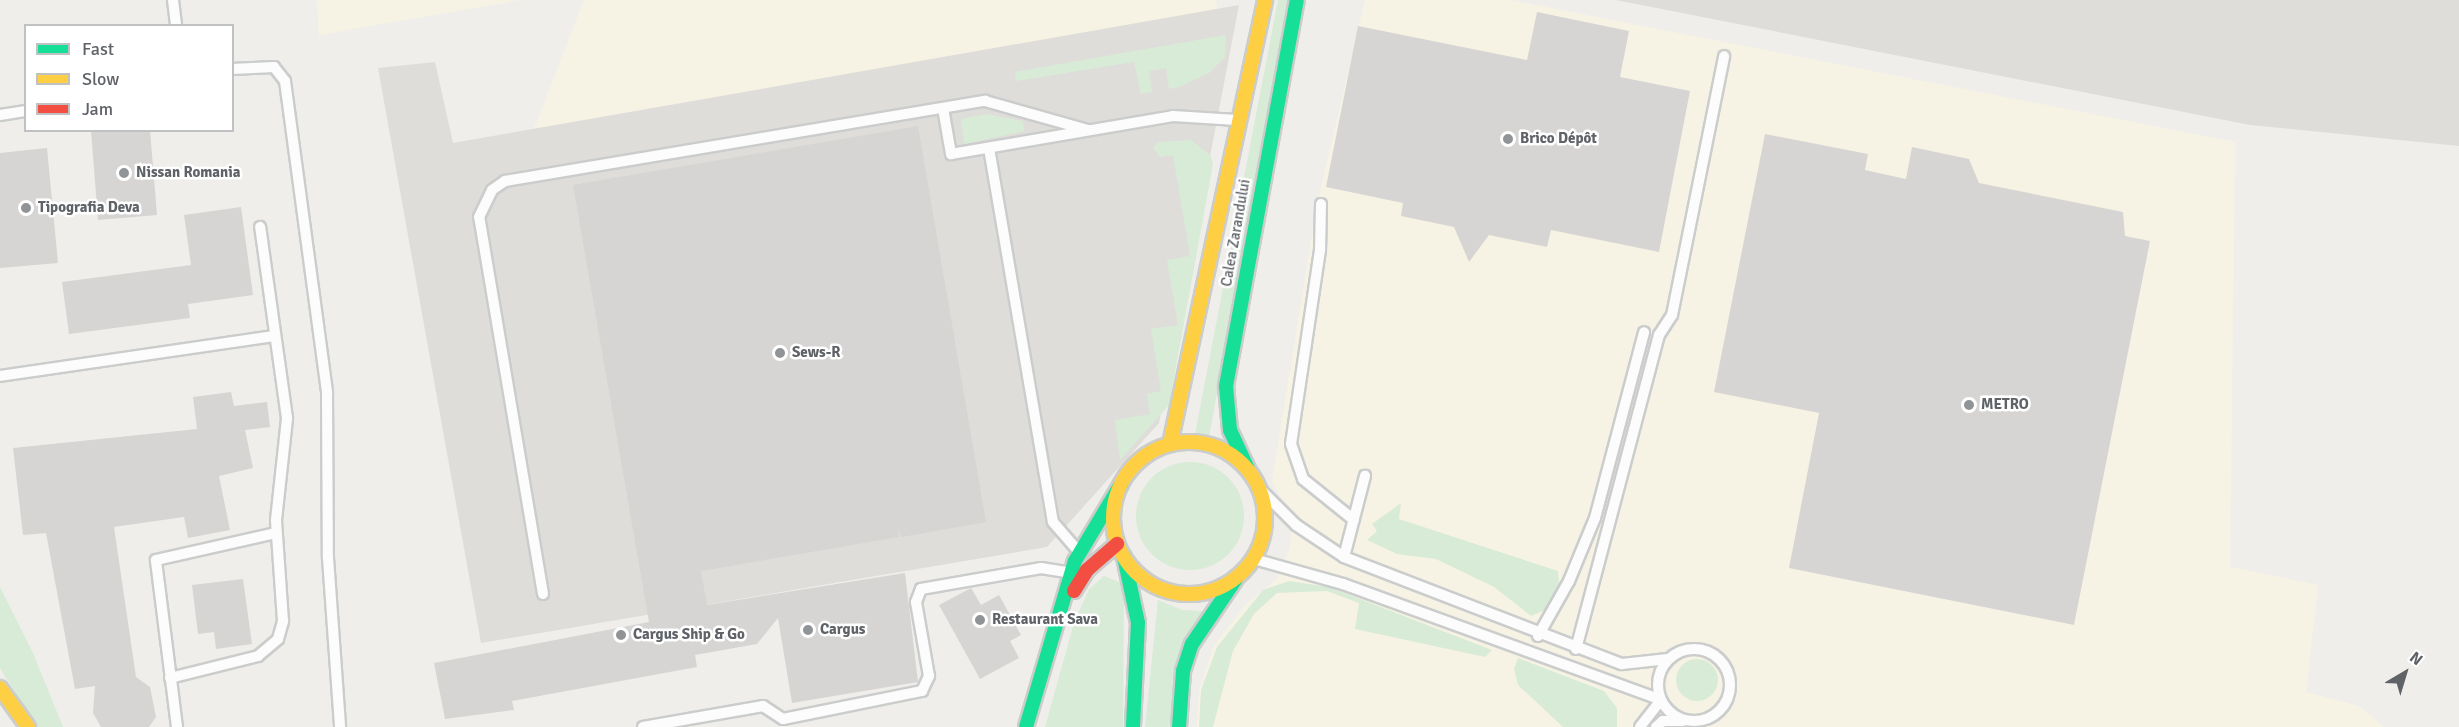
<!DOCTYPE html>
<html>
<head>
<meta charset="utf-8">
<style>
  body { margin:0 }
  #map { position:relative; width:2459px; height:727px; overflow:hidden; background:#efeeea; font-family:Signika,sans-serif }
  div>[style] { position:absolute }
  .commercial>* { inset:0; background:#f7f3e4 }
  .industrial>* { inset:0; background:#dfddda }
  .green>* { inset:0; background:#d8ebd6 }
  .round { border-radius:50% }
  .building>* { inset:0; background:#d6d5d3 }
  .roads { filter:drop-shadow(2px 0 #cbcccc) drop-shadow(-2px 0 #cbcccc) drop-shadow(0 2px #cbcccc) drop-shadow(0 -2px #cbcccc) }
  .lane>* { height:10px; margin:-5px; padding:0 5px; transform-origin:5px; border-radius:5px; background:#fdfcfc }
  .lane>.ring { margin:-5px; padding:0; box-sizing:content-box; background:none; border:10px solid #fdfcfc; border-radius:50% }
  .fast>* { height:14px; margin:-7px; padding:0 7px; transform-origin:7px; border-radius:7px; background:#16e098 }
  .slow>* { height:14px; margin:-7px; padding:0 7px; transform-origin:7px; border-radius:7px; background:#ffcf43 }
  .slow>.ring { margin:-7px; padding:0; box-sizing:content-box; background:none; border:14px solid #ffcf43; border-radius:50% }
  .jam>* { height:14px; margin:-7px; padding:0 7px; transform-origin:7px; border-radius:7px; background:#f24e42 }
  .dots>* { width:16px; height:16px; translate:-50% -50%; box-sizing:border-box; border:3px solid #fff; border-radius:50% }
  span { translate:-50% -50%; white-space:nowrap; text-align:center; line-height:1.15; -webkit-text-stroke:5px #fff; paint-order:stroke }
  .poi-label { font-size:15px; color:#5f6368; font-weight:700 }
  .left { translate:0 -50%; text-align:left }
  .street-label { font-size:15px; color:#5f6368 }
  .legend { position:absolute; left:24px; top:24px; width:210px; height:108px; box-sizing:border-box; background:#fff; border:2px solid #bfc1c3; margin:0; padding:8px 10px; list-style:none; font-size:18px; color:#5f6368 }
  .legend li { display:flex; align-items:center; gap:12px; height:30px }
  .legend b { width:30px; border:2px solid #bfc1c3 }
  .north { position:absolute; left:2375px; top:643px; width:60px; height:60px; -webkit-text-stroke:4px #fff; paint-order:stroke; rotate:38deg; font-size:16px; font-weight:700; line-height:24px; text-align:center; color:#5f6368 }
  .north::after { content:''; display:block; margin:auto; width:21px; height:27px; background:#5f6368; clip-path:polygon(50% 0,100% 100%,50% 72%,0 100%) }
</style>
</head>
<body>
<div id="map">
  <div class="commercial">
    <i style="clip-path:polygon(317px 0,520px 0,319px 35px)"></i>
    <i style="clip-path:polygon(584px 0,1216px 0,1219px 24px,529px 142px)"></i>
    <i style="clip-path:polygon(1365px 0,1510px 0,2235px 142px,2230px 567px,2318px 585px,2306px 692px,2359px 706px,2384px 727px,1197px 727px,1199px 691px,1214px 646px,1245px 605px,1277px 579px,1290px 548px,1292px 517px,1272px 482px,1317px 204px)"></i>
  </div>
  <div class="industrial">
    <i style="clip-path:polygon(1616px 0,2459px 0,2459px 146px,2250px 125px)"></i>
    <i style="clip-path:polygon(1239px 5px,1159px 423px,1047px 547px,481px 643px,378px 68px,435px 62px,453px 143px)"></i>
  </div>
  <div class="green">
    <i style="clip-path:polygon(1278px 0,1289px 0,1209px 437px,1195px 434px)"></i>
    <i style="clip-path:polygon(1226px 35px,1225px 57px,1209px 73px,1179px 87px,1169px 89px,1166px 68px,1149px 71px,1152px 92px,1141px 94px,1134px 62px,1016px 81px,1015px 72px)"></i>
    <i style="clip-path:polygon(986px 114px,1022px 121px,1025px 131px,964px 144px,961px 119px)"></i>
    <i style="clip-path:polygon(1191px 140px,1211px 156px,1213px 164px,1169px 405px,1120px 460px,1115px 420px,1150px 414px,1147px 394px,1161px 391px,1151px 329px,1178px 325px,1167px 260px,1190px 256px,1173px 155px,1160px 157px,1153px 147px,1158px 142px)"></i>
    <i class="round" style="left:1136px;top:462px;width:108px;height:108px"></i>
    <i style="clip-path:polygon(1401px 503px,1399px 519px,1558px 571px,1560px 592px,1554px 606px,1531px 616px,1494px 587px,1436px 559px,1397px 554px,1367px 540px,1377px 531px,1372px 524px)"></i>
    <i style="clip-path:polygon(1104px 576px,1124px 584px,1123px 727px,1045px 727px,1074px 623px,1089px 589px)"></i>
    <i style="clip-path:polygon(1289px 581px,1329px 587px,1492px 650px,1485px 657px,1355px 629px,1359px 603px,1327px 591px,1277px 593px,1254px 614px,1233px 651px,1213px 727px,1199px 727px,1201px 690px,1217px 647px,1263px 590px)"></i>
    <i style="clip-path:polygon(0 587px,33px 653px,63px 727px,37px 727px,0 668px)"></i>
    <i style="clip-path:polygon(1158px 600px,1182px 610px,1204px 611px,1169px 727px,1145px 727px)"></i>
    <i style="clip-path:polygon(1518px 658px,1604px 691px,1617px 708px,1617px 727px,1563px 727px,1518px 685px,1514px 669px)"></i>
    <i class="round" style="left:1676px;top:659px;width:42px;height:42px"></i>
  </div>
  <div class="building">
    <i style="clip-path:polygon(1537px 12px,1629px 31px,1620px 77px,1690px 91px,1659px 252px,1551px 230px,1547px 247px,1489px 235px,1469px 262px,1454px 227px,1401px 216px,1403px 203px,1326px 187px,1358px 26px,1527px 60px)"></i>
    <i style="clip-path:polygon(918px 126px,986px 522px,902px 537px,898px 530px,899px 537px,701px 571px,707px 605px,905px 573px,918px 682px,792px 703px,778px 618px,757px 644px,695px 655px,697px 667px,512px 701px,514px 710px,445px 719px,434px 663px,649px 622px,573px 185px)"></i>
    <i style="clip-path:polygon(91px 130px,150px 130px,157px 215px,98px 220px)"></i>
    <i style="clip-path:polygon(1765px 134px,1868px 154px,1865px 170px,1906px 179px,1912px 147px,1969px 159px,1979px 183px,2123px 212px,2125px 236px,2150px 241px,2074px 625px,1789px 568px,1819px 413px,1714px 392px)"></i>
    <i style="clip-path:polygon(47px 148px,58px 263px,0 268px,0 153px)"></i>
    <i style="clip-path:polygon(241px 207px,253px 295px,188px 304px,190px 318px,69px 334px,62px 282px,191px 265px,184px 215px)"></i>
    <i style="clip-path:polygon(231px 392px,234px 406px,267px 402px,270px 427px,245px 430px,253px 468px,219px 476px,230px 530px,188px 538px,184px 517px,114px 527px,136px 677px,150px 687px,156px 717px,149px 727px,101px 727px,93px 713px,95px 686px,75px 689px,46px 533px,23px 535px,13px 448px,197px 429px,193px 397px)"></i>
    <i style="clip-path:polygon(243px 579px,252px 644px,216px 649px,214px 632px,198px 634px,192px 585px)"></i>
    <i style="clip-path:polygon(971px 588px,981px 605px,999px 595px,1021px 635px,1010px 641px,1019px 658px,980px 679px,939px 605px)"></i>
  </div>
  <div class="roads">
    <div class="lane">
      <i style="left:173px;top:0;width:26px;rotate:83deg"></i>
      <i style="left:232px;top:69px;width:42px;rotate:-2.7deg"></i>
      <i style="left:274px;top:67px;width:18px;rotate:52deg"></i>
      <i style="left:285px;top:81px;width:315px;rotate:82.3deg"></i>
      <i style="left:327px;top:393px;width:165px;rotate:89.7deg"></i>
      <i style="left:328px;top:558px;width:169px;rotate:85.9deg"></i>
      <i style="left:943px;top:108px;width:47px;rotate:80.1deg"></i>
      <i style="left:951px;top:154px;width:225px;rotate:-9.7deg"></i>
      <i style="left:1173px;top:116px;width:64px;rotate:3.6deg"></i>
      <i style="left:0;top:115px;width:26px;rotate:-9deg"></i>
      <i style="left:989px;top:148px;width:379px;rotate:80.3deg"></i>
      <i style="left:1053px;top:522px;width:40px;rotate:49deg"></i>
      <i style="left:1321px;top:204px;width:46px;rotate:91.2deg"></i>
      <i style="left:1320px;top:250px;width:196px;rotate:98.5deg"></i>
      <i style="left:1291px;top:444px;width:37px;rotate:71deg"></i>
      <i style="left:1303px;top:479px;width:65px;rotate:38.8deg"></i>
      <i style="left:0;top:376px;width:277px;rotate:-8.3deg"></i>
      <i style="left:1260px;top:489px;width:51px;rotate:45deg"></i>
      <i style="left:1296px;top:525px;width:58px;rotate:33.7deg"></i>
      <i style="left:1344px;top:557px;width:298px;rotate:21.1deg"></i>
      <i style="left:1622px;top:664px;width:46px;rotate:-6.2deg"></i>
      <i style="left:1344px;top:557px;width:84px;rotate:-75.5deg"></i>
      <i style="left:1254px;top:559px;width:92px;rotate:15.7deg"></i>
      <i style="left:1343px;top:584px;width:338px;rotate:20deg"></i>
      <i style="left:1661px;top:700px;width:34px;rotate:128deg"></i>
      <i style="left:543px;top:594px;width:382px;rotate:-99.6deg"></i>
      <i style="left:479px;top:217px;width:30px;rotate:-64deg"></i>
      <i style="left:492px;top:190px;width:16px;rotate:-35deg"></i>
      <i style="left:505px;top:181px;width:487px;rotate:-9.5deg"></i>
      <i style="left:985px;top:101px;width:107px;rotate:15.7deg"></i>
      <i style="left:1538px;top:636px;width:63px;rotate:-60.6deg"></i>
      <i style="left:1569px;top:581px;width:68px;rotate:-67.6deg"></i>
      <i style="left:1595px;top:518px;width:192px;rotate:-75.2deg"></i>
      <i class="ring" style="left:1658px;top:649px;width:62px;height:62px"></i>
      <i style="left:1576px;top:649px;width:325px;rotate:-75.2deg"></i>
      <i style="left:1659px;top:335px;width:24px;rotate:-57deg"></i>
      <i style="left:1672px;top:315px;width:264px;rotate:-78.6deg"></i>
      <i style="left:170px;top:678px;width:91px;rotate:-14deg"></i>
      <i style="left:258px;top:656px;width:26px;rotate:-40deg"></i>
      <i style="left:278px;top:639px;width:19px;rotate:-74deg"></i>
      <i style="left:283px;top:621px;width:101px;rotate:-94deg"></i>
      <i style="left:276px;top:520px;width:103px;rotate:-83.8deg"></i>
      <i style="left:287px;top:418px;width:193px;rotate:-98deg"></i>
      <i style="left:177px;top:727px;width:168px;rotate:-97.2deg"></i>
      <i style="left:156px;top:560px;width:123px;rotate:-12.7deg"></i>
      <i style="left:643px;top:727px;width:122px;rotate:-9.9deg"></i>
      <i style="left:763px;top:706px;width:24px;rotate:33deg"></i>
      <i style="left:783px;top:719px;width:142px;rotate:-11.4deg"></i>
      <i style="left:922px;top:691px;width:17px;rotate:-65deg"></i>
      <i style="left:929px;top:676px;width:75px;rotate:-100deg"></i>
      <i style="left:916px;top:602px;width:14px;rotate:-69deg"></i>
      <i style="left:921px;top:589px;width:122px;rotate:-9.9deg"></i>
      <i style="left:1041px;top:568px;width:30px;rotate:9deg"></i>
      <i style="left:1656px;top:727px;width:9px;rotate:-41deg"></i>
      <i style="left:1663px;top:721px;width:20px"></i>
    </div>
    <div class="fast">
      <i style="left:1248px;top:469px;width:43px;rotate:-114.8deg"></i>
      <i style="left:1230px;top:430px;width:44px;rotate:-95.2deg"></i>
      <i style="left:1226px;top:386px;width:392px;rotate:-79.6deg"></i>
      <i style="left:1124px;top:557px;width:67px;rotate:78deg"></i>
      <i style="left:1138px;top:623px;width:104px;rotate:92.8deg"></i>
      <i style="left:1026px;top:727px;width:173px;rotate:-73.6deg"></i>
      <i style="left:1075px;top:561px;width:90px;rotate:-59.1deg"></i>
      <i style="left:1179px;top:727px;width:56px;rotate:-85.9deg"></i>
      <i style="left:1183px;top:671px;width:28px;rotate:-72deg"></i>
      <i style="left:1192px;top:644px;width:78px;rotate:-55.9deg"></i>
    </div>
    <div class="slow">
      <i class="ring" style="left:1113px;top:442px;width:138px;height:138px"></i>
      <i style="left:1170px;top:444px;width:454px;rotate:-77.9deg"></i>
      <i style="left:0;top:688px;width:48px;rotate:54.3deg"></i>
    </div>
    <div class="jam">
      <i style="left:1074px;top:591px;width:25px;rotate:-58deg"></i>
      <i style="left:1087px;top:570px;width:40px;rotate:-41deg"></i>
    </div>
  </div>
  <div class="dots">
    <i style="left:1508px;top:139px;background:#919496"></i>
    <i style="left:124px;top:173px;background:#919496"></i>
    <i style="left:26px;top:208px;background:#919496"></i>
    <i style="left:780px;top:353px;background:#919496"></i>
    <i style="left:1969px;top:405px;background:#919496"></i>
    <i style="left:980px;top:620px;background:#919496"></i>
    <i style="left:808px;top:630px;background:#919496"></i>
    <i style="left:621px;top:635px;background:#919496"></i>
  </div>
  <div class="poi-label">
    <span class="left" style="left:1520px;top:139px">Brico Dépôt</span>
    <span class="left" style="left:136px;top:173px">Nissan Romania</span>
    <span class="left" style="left:38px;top:208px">Tipografia Deva</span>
    <span class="left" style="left:792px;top:353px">Sews-R</span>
    <span class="left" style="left:1981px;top:405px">METRO</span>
    <span class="left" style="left:992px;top:620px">Restaurant Sava</span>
    <span class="left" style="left:820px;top:630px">Cargus</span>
    <span class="left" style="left:633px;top:635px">Cargus Ship &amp; Go</span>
  </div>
  <div class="street-label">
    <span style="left:1236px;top:233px;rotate:-80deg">Calea Zarandului</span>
  </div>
  <ul class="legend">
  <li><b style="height:8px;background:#16e098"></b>Fast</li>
  <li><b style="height:8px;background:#ffcf43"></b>Slow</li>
  <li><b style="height:8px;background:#f24e42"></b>Jam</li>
  </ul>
  <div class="north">N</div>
</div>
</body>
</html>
